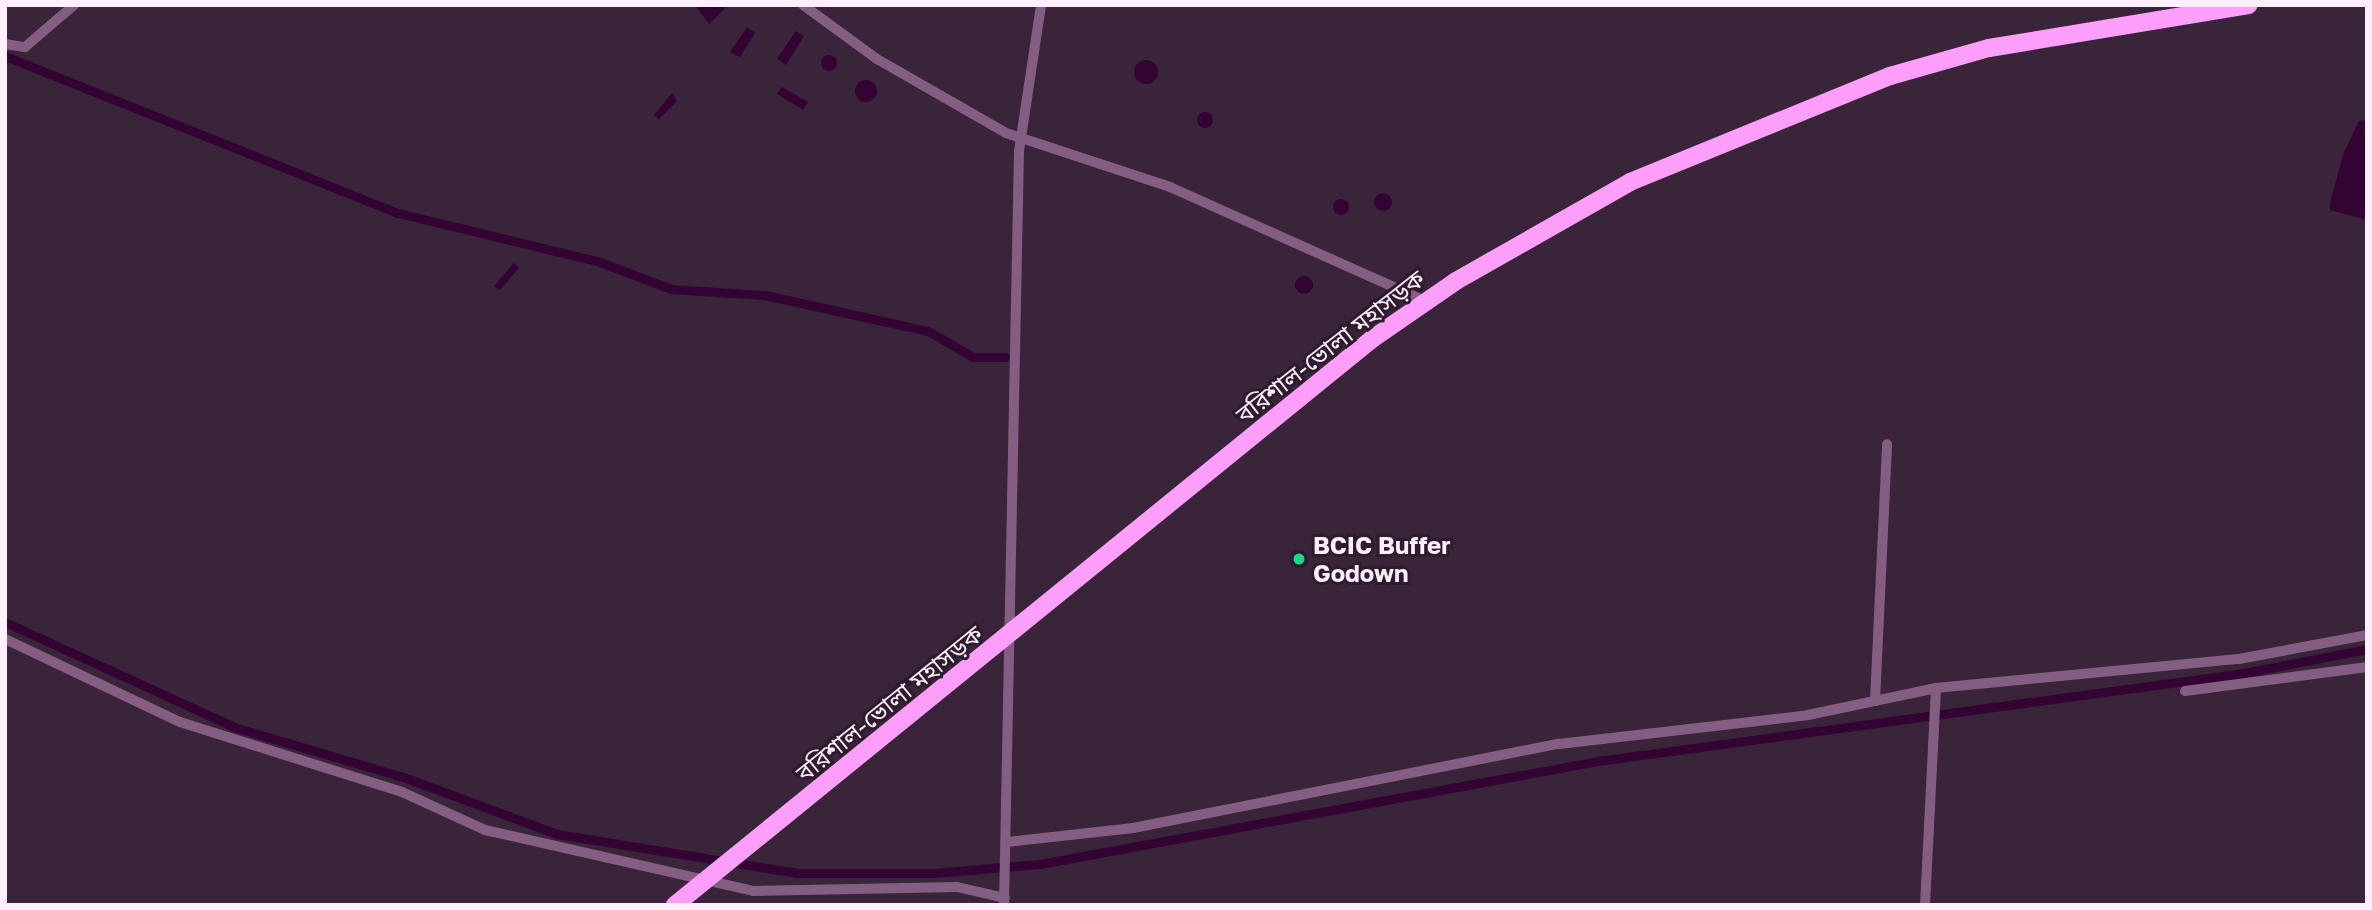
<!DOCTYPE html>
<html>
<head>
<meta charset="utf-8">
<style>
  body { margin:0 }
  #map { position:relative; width:2372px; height:910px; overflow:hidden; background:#3a2439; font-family:"Golos Text","Noto Sans Bengali",sans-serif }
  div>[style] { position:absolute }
  .water>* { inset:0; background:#330333 }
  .round { border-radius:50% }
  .canal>* { height:9px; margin:-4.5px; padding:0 4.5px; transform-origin:4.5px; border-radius:4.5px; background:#330333 }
  .street>* { height:10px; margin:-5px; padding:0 5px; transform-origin:5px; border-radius:5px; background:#845e82 }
  .highway>* { height:18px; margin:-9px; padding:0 9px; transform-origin:9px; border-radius:9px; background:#fd9ffa }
  .dots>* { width:19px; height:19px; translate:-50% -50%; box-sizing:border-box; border:4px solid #2f1b2e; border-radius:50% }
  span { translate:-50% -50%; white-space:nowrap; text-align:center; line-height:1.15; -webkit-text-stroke:6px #2f1b2e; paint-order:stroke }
  .street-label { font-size:24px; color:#fdeffc }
  .poi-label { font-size:24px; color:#fdeffc; font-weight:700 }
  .left { translate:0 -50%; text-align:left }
  .frame { position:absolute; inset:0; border:7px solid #fdeffc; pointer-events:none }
</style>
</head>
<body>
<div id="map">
  <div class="water">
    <i style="clip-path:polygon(695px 5px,728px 5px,709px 24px)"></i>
    <i style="clip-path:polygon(747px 27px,755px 33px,740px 57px,730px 52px)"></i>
    <i style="clip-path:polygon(796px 31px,804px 36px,786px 65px,777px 59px)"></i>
    <i class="round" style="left:821px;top:55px;width:16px;height:16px"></i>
    <i class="round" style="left:1134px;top:60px;width:24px;height:24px"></i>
    <i class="round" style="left:855px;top:80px;width:22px;height:22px"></i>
    <i style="clip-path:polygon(782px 87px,808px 102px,803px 110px,777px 94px)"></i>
    <i style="clip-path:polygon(672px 93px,677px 101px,659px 119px,654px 115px)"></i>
    <i class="round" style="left:1197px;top:112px;width:16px;height:16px"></i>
    <i style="clip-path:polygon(2367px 120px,2367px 220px,2330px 210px,2330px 203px,2344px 152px,2359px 121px)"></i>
    <i class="round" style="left:1374px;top:193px;width:18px;height:18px"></i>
    <i class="round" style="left:1333px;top:199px;width:16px;height:16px"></i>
    <i style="clip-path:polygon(514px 263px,519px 268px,500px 290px,494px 286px)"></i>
    <i class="round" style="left:1295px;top:276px;width:18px;height:18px"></i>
  </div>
  <div class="canal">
    <i style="left:5px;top:56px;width:423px;rotate:21.8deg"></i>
    <i style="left:398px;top:213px;width:208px;rotate:13.6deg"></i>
    <i style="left:600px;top:262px;width:76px;rotate:20.8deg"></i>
    <i style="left:671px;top:289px;width:94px;rotate:3.7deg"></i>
    <i style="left:765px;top:295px;width:167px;rotate:12.5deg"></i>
    <i style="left:928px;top:331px;width:52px;rotate:30deg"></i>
    <i style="left:973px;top:357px;width:32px"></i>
    <i style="left:5px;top:622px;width:252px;rotate:24.6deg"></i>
    <i style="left:234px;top:727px;width:183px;rotate:16.5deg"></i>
    <i style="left:409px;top:779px;width:158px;rotate:20.4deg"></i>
    <i style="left:557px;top:834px;width:244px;rotate:9.2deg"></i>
    <i style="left:798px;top:873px;width:136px"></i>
    <i style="left:934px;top:873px;width:106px;rotate:-4.9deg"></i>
    <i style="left:1040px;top:864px;width:567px;rotate:-10.46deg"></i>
    <i style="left:1598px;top:761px;width:652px;rotate:-7.76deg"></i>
    <i style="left:2244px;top:673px;width:125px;rotate:-11deg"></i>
  </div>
  <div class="street">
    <i style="left:803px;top:5px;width:92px;rotate:36.1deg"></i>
    <i style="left:877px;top:59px;width:149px;rotate:29.8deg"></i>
    <i style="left:1006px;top:133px;width:173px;rotate:18.2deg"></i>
    <i style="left:1170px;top:187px;width:279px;rotate:24.1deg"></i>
    <i style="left:5px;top:44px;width:20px;rotate:9deg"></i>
    <i style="left:25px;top:47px;width:65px;rotate:-40.6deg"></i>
    <i style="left:5px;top:639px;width:194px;rotate:25.4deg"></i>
    <i style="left:180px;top:722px;width:233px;rotate:17.5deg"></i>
    <i style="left:402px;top:792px;width:91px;rotate:24.6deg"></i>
    <i style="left:485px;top:830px;width:275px;rotate:12.8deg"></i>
    <i style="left:753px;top:891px;width:204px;rotate:-1.1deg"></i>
    <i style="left:957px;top:887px;width:49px;rotate:12.9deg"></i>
    <i style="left:2185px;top:691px;width:184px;rotate:-7.5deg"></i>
    <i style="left:1875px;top:701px;width:257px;rotate:-87.3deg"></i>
    <i style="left:1007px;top:842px;width:127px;rotate:-6.3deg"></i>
    <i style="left:1133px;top:828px;width:434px;rotate:-11.2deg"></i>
    <i style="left:1559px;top:744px;width:251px;rotate:-6.6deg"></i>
    <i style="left:1808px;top:715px;width:131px;rotate:-11.9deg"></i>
    <i style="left:1936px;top:688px;width:304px;rotate:-5.5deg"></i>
    <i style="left:2239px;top:659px;width:130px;rotate:-10.6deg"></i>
    <i style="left:1004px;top:905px;width:754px;rotate:-88.86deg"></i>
    <i style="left:1019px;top:151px;width:148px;rotate:-81.4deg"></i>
    <i style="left:1925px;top:905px;width:217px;rotate:-87.1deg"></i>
  </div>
  <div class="highway">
    <i style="left:675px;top:905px;width:898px;rotate:-39.08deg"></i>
    <i style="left:1372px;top:339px;width:102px;rotate:-34.6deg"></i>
    <i style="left:1456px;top:281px;width:200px;rotate:-29.6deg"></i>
    <i style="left:1630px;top:182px;width:281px;rotate:-22.2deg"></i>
    <i style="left:1890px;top:76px;width:103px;rotate:-15.8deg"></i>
    <i style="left:1989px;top:48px;width:263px;rotate:-9.4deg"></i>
  </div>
  <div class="dots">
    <i style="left:1299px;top:559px;background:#19d989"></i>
  </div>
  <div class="street-label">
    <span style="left:1330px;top:346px;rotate:-38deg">বরিশাল-ভোলা মহাসড়ক</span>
    <span style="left:889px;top:703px;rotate:-39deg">বরিশাল-ভোলা মহাসড়ক</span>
  </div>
  <div class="poi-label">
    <span class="left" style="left:1313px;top:559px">BCIC Buffer<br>Godown</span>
  </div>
  <div class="frame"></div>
</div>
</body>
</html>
